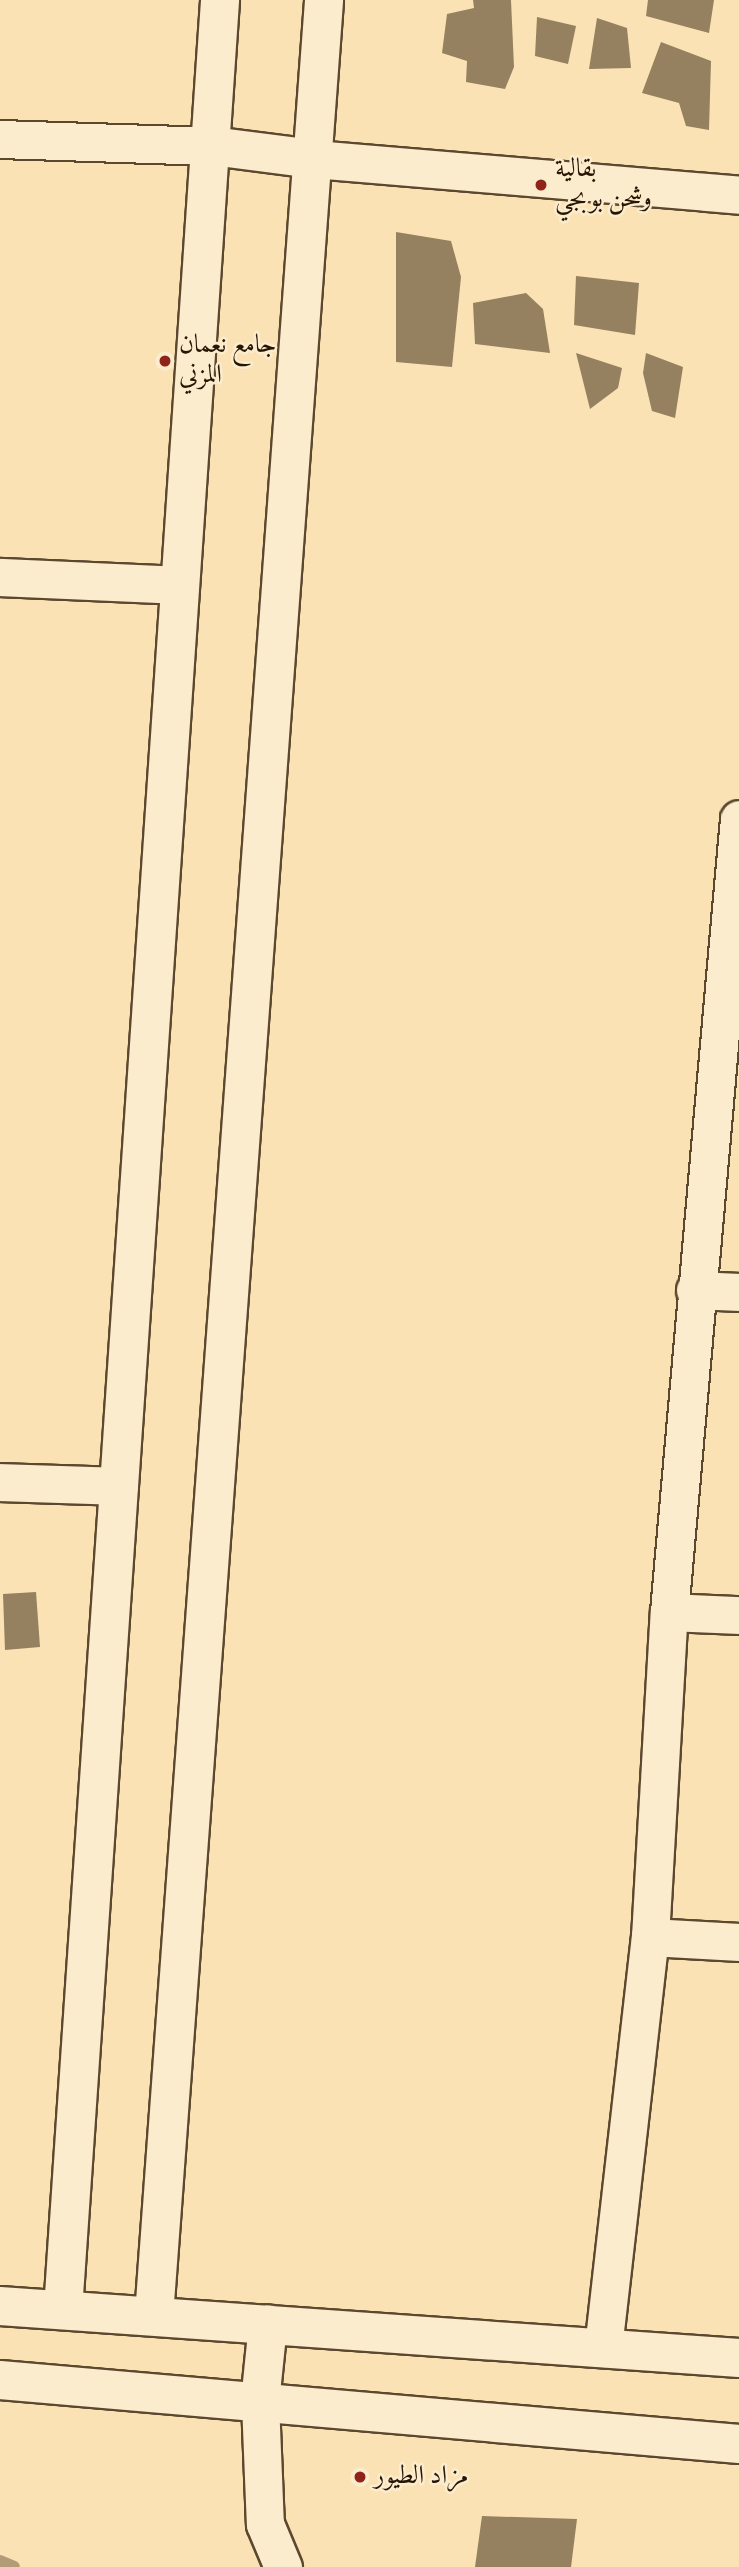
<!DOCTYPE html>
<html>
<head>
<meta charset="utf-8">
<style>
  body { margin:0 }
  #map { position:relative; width:739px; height:2567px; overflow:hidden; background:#fae2b4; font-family:"Sorts Mill Goudy",Amiri,serif }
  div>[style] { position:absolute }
  .stream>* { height:12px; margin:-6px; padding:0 6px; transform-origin:6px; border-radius:6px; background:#b29c78 }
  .building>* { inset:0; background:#95805f }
  .roads { filter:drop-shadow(2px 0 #5c482f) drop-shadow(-2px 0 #5c482f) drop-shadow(0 2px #5c482f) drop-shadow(0 -2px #5c482f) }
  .minor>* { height:37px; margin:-18.5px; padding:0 18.5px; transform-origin:18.5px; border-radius:18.5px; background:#fcecce }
  .tertiary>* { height:38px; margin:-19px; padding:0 19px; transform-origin:19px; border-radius:19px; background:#fcecce }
  .dots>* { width:19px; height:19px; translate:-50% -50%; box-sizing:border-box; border:4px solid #fcecce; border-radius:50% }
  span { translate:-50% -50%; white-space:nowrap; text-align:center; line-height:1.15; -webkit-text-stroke:5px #fcecce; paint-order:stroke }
  .poi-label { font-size:26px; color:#271503 }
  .left { translate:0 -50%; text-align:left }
</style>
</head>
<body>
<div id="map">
  <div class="stream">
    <i style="left:0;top:2561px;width:15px;rotate:23deg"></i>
  </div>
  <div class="building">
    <i style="clip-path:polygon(473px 0,511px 0,514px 67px,505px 89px,466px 82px,467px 61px,442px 53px,447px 14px,474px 8px)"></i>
    <i style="clip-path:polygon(648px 0,714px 0,709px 33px,646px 16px)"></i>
    <i style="clip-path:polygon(537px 17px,576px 26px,568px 64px,535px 56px)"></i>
    <i style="clip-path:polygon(597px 18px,627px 28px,631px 68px,589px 69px)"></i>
    <i style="clip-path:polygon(661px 42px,711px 61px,709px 130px,686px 126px,679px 103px,642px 93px)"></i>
    <i style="clip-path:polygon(396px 232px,451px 241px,461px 277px,452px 367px,396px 362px)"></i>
    <i style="clip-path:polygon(576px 276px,639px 283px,635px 335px,574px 325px)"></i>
    <i style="clip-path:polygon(526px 293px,543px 309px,550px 353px,475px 344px,473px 303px)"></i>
    <i style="clip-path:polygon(576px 353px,622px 368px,618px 388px,590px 409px)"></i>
    <i style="clip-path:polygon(646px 353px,683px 367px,675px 418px,652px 411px,643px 373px)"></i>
    <i style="clip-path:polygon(36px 1592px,40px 1647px,5px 1650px,3px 1594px)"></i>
    <i style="clip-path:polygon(482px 2516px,577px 2519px,571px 2567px,475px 2567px)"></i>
  </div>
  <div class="roads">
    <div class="minor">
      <i style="left:0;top:139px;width:212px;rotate:1.9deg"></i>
      <i style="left:314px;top:159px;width:427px;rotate:4.8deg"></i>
      <i style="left:0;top:577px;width:180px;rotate:2.5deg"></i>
      <i style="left:695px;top:1290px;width:44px;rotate:2.6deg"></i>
      <i style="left:0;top:1482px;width:119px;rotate:1.9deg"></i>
      <i style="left:669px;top:1612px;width:70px;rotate:2.5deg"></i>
      <i style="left:650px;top:1937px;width:89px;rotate:3.2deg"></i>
      <i style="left:603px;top:2348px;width:414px;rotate:-83.5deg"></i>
      <i style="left:650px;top:1937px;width:326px;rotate:-86.7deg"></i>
      <i style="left:669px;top:1612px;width:796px;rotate:-84.96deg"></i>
      <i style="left:260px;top:2402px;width:122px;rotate:87.7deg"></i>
      <i style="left:265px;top:2524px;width:47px;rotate:67.3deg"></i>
    </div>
    <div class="tertiary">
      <i style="left:212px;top:146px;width:103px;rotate:7.3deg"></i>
      <i style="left:0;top:2306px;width:741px;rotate:4.03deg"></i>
      <i style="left:63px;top:2310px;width:2315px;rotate:-86.11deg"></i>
      <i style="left:154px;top:2316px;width:2322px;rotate:-85.8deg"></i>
      <i style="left:0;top:2380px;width:742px;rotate:4.95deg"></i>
      <i style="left:260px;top:2402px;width:78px;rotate:-84.1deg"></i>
    </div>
  </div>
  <div class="dots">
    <i style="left:541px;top:185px;background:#8f2418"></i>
    <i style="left:165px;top:361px;background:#8f2418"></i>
    <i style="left:360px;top:2477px;background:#8f2418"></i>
  </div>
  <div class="poi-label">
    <span class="left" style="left:555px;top:185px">بقالية<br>وشحن بوبجي</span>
    <span class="left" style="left:179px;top:361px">جامع نعمان<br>المزني</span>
    <span class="left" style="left:374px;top:2477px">مزاد الطيور</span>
  </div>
</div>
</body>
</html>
